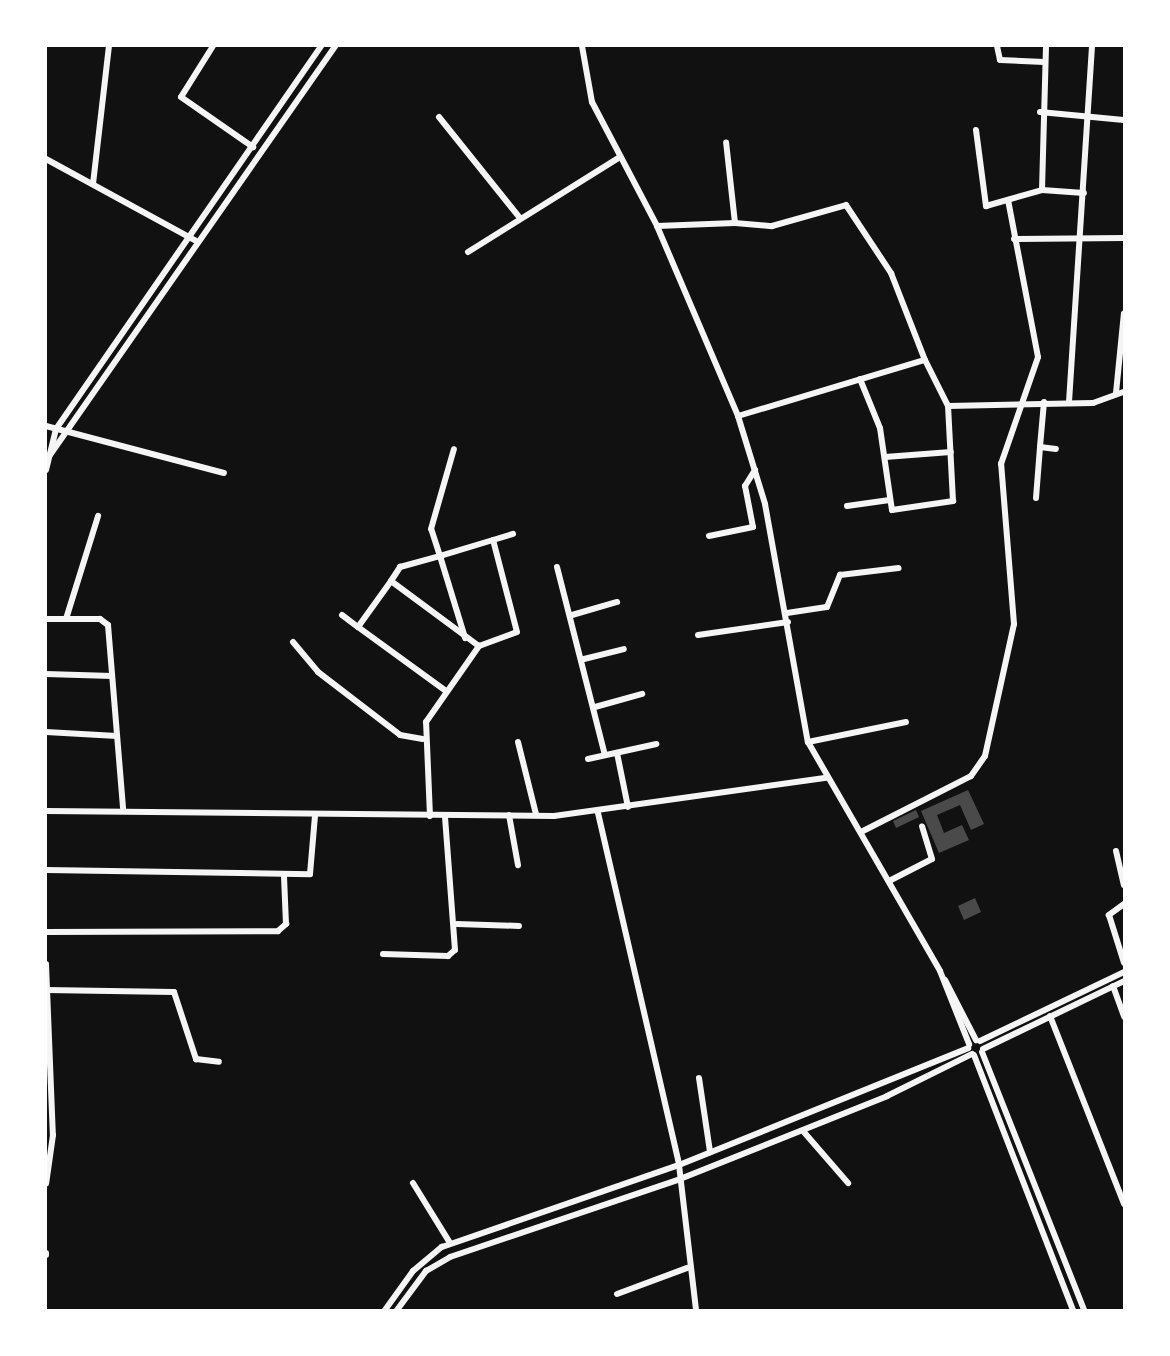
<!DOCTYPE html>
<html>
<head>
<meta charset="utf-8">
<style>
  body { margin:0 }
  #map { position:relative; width:1170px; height:1356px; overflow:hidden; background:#111; font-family:"Fira Sans",sans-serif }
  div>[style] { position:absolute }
  .building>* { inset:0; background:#4a4a4a }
  .minor>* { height:6px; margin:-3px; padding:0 3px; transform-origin:3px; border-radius:3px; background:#f5f5f5 }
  span { translate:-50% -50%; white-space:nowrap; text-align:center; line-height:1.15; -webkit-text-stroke:5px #fff; paint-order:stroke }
  .frame { position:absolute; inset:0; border:47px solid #fff; pointer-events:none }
</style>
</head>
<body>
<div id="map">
  <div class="building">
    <i style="clip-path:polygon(968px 790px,984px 824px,971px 830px,960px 805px,937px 815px,944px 833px,962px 825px,969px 840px,939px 853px,921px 811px)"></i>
    <i style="clip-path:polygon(916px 810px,919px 817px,896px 828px,893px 821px)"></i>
    <i style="clip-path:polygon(975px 898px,981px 912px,964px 920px,958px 906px)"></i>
  </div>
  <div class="minor">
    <i style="left:213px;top:46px;width:60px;rotate:122.1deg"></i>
    <i style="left:181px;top:97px;width:88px;rotate:34.8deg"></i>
    <i style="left:582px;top:46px;width:57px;rotate:79.9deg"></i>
    <i style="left:592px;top:102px;width:140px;rotate:62.3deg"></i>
    <i style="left:657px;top:226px;width:207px;rotate:66.9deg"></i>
    <i style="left:738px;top:416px;width:92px;rotate:72.9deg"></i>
    <i style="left:765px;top:504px;width:242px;rotate:79.8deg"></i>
    <i style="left:808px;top:742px;width:264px;rotate:60deg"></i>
    <i style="left:940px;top:971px;width:79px;rotate:68.3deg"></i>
    <i style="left:997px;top:46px;width:14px;rotate:78deg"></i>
    <i style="left:1000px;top:60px;width:44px;rotate:2.6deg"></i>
    <i style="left:1040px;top:112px;width:84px;rotate:5.4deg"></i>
    <i style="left:439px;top:117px;width:129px;rotate:51.3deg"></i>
    <i style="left:976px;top:130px;width:77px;rotate:82.5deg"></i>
    <i style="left:986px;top:206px;width:58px;rotate:-15.9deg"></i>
    <i style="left:1042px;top:190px;width:42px;rotate:4.1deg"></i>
    <i style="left:46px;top:159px;width:173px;rotate:28.6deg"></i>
    <i style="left:93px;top:184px;width:139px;rotate:-83.4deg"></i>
    <i style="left:1042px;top:190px;width:144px;rotate:-88.4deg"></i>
    <i style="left:735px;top:223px;width:37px;rotate:5deg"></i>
    <i style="left:772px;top:226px;width:77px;rotate:-15.8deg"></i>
    <i style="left:846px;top:205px;width:82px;rotate:56.5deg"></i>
    <i style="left:891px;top:273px;width:93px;rotate:68.7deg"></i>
    <i style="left:657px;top:226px;width:78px;rotate:-2.2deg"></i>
    <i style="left:735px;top:223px;width:81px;rotate:-96.3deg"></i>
    <i style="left:1014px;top:239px;width:110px;rotate:-0.5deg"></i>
    <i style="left:468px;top:252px;width:179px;rotate:-32deg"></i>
    <i style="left:860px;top:379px;width:53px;rotate:67.8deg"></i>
    <i style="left:880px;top:428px;width:83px;rotate:81.7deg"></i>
    <i style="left:892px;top:510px;width:62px;rotate:-8.4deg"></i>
    <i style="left:953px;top:501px;width:95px;rotate:-93deg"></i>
    <i style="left:1116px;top:393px;width:80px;rotate:-84.3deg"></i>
    <i style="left:1044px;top:402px;width:45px;rotate:95.1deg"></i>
    <i style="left:1040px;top:447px;width:16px;rotate:7deg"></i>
    <i style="left:1069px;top:402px;width:357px;rotate:-86.3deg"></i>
    <i style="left:738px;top:416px;width:195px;rotate:-16.7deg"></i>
    <i style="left:925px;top:360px;width:51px;rotate:63.4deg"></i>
    <i style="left:948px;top:406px;width:145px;rotate:-1.2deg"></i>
    <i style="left:1093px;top:403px;width:33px;rotate:-20deg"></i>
    <i style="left:46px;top:426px;width:184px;rotate:14.8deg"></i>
    <i style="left:50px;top:455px;width:499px;rotate:-55.1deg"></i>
    <i style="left:885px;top:457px;width:66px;rotate:-4.3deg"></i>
    <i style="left:46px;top:470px;width:42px;rotate:-76.3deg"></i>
    <i style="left:56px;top:429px;width:466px;rotate:-55.3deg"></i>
    <i style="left:1036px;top:498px;width:51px;rotate:-85.5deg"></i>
    <i style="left:847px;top:506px;width:43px;rotate:-7.9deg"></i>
    <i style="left:709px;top:536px;width:45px;rotate:-11.6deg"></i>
    <i style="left:753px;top:527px;width:42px;rotate:-101deg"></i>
    <i style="left:745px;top:486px;width:19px;rotate:-58deg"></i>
    <i style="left:493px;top:540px;width:21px;rotate:-17deg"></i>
    <i style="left:557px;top:567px;width:194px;rotate:75.7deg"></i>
    <i style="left:391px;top:581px;width:17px;rotate:-57deg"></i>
    <i style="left:400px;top:567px;width:41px;rotate:-15.4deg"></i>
    <i style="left:440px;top:556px;width:28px;rotate:-108deg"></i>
    <i style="left:431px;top:529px;width:83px;rotate:-74deg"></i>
    <i style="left:787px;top:613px;width:40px;rotate:-8.5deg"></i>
    <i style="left:827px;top:607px;width:35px;rotate:-68deg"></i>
    <i style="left:840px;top:575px;width:59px;rotate:-6.8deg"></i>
    <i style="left:342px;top:615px;width:20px;rotate:37deg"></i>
    <i style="left:572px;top:615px;width:47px;rotate:-16.1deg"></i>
    <i style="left:46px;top:619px;width:54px"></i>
    <i style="left:100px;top:619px;width:10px;rotate:37deg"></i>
    <i style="left:108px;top:625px;width:185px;rotate:85.3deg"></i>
    <i style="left:66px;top:619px;width:108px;rotate:-72.7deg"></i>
    <i style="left:698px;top:635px;width:91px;rotate:-8.2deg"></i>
    <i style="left:293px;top:642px;width:39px;rotate:50deg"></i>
    <i style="left:318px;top:672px;width:103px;rotate:37.5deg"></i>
    <i style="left:400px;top:735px;width:23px;rotate:10deg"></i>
    <i style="left:584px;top:659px;width:41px;rotate:-14deg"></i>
    <i style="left:46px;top:674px;width:66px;rotate:1.7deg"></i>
    <i style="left:446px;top:691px;width:109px;rotate:-144deg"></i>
    <i style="left:358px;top:627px;width:57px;rotate:-54.3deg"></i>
    <i style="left:391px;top:581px;width:109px;rotate:36.5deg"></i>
    <i style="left:595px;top:707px;width:49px;rotate:-15.5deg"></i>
    <i style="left:46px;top:732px;width:71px;rotate:3.2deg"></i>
    <i style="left:518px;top:742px;width:74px;rotate:76deg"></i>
    <i style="left:808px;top:742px;width:100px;rotate:-11.5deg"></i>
    <i style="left:617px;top:753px;width:55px;rotate:78.5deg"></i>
    <i style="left:588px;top:759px;width:70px;rotate:-12.4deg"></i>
    <i style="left:46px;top:811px;width:508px;rotate:0.56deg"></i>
    <i style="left:554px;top:816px;width:275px;rotate:-8deg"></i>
    <i style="left:598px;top:813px;width:361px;rotate:77deg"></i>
    <i style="left:679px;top:1165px;width:146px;rotate:83.3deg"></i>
    <i style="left:509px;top:815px;width:51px;rotate:79.8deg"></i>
    <i style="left:430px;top:816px;width:94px;rotate:-92.4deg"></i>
    <i style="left:426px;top:722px;width:93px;rotate:-55.1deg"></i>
    <i style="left:479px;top:646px;width:40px;rotate:-20.2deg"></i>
    <i style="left:517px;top:632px;width:95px;rotate:-104.6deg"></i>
    <i style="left:493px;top:540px;width:55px;rotate:163.2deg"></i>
    <i style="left:440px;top:556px;width:86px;rotate:73deg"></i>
    <i style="left:863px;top:831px;width:121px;rotate:-27deg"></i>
    <i style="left:971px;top:776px;width:24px;rotate:-55deg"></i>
    <i style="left:985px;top:756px;width:135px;rotate:-77.6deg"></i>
    <i style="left:1014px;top:624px;width:161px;rotate:-94.6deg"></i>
    <i style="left:1001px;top:464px;width:113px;rotate:-70.9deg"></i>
    <i style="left:1038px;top:357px;width:160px;rotate:-100.8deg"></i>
    <i style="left:1116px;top:851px;width:35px;rotate:77deg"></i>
    <i style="left:46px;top:870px;width:264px;rotate:0.9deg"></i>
    <i style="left:310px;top:874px;width:58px;rotate:-85.1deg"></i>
    <i style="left:891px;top:880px;width:46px;rotate:-27.1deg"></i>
    <i style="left:932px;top:859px;width:34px;rotate:-107deg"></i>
    <i style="left:1124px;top:904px;width:19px;rotate:144deg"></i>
    <i style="left:1109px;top:915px;width:50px;rotate:72.6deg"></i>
    <i style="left:457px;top:924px;width:62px;rotate:1.8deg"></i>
    <i style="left:46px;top:932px;width:232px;rotate:-0.2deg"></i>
    <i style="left:278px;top:931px;width:11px;rotate:-41deg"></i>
    <i style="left:286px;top:924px;width:48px;rotate:-92.4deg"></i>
    <i style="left:383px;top:954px;width:65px;rotate:1.8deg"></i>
    <i style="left:448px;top:956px;width:9px;rotate:-41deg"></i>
    <i style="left:455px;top:950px;width:134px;rotate:-94.3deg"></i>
    <i style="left:46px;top:964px;width:171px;rotate:87.7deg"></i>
    <i style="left:53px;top:1135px;width:49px;rotate:98.1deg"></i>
    <i style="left:945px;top:980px;width:68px;rotate:62.7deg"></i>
    <i style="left:1113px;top:986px;width:33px;rotate:70deg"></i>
    <i style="left:46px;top:990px;width:128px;rotate:0.9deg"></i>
    <i style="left:174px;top:992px;width:71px;rotate:71.8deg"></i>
    <i style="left:196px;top:1059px;width:23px;rotate:7deg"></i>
    <i style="left:1050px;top:1016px;width:202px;rotate:68.5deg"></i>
    <i style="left:980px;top:1041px;width:160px;rotate:-25.6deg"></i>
    <i style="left:983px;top:1049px;width:157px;rotate:-25.7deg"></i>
    <i style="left:982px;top:1052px;width:277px;rotate:68.4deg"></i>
    <i style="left:974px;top:1055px;width:274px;rotate:68.8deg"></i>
    <i style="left:699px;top:1078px;width:75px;rotate:81.5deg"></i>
    <i style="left:803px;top:1131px;width:69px;rotate:49.1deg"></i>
    <i style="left:413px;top:1183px;width:70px;rotate:58.3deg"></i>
    <i style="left:46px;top:1253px;width:2px;rotate:90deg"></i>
    <i style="left:617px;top:1294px;width:75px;rotate:-20.4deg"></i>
    <i style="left:385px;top:1310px;width:48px;rotate:-54.3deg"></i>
    <i style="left:413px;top:1271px;width:38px;rotate:-40deg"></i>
    <i style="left:442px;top:1247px;width:251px;rotate:-19.1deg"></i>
    <i style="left:679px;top:1165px;width:312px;rotate:-22deg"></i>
    <i style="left:397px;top:1310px;width:49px;rotate:-53.4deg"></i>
    <i style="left:426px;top:1271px;width:28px;rotate:-30deg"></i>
    <i style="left:450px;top:1257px;width:243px;rotate:-18.7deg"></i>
    <i style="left:680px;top:1179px;width:223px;rotate:-21.8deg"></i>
    <i style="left:887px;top:1096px;width:95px;rotate:-26.3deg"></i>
  </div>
  <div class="frame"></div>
</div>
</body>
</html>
